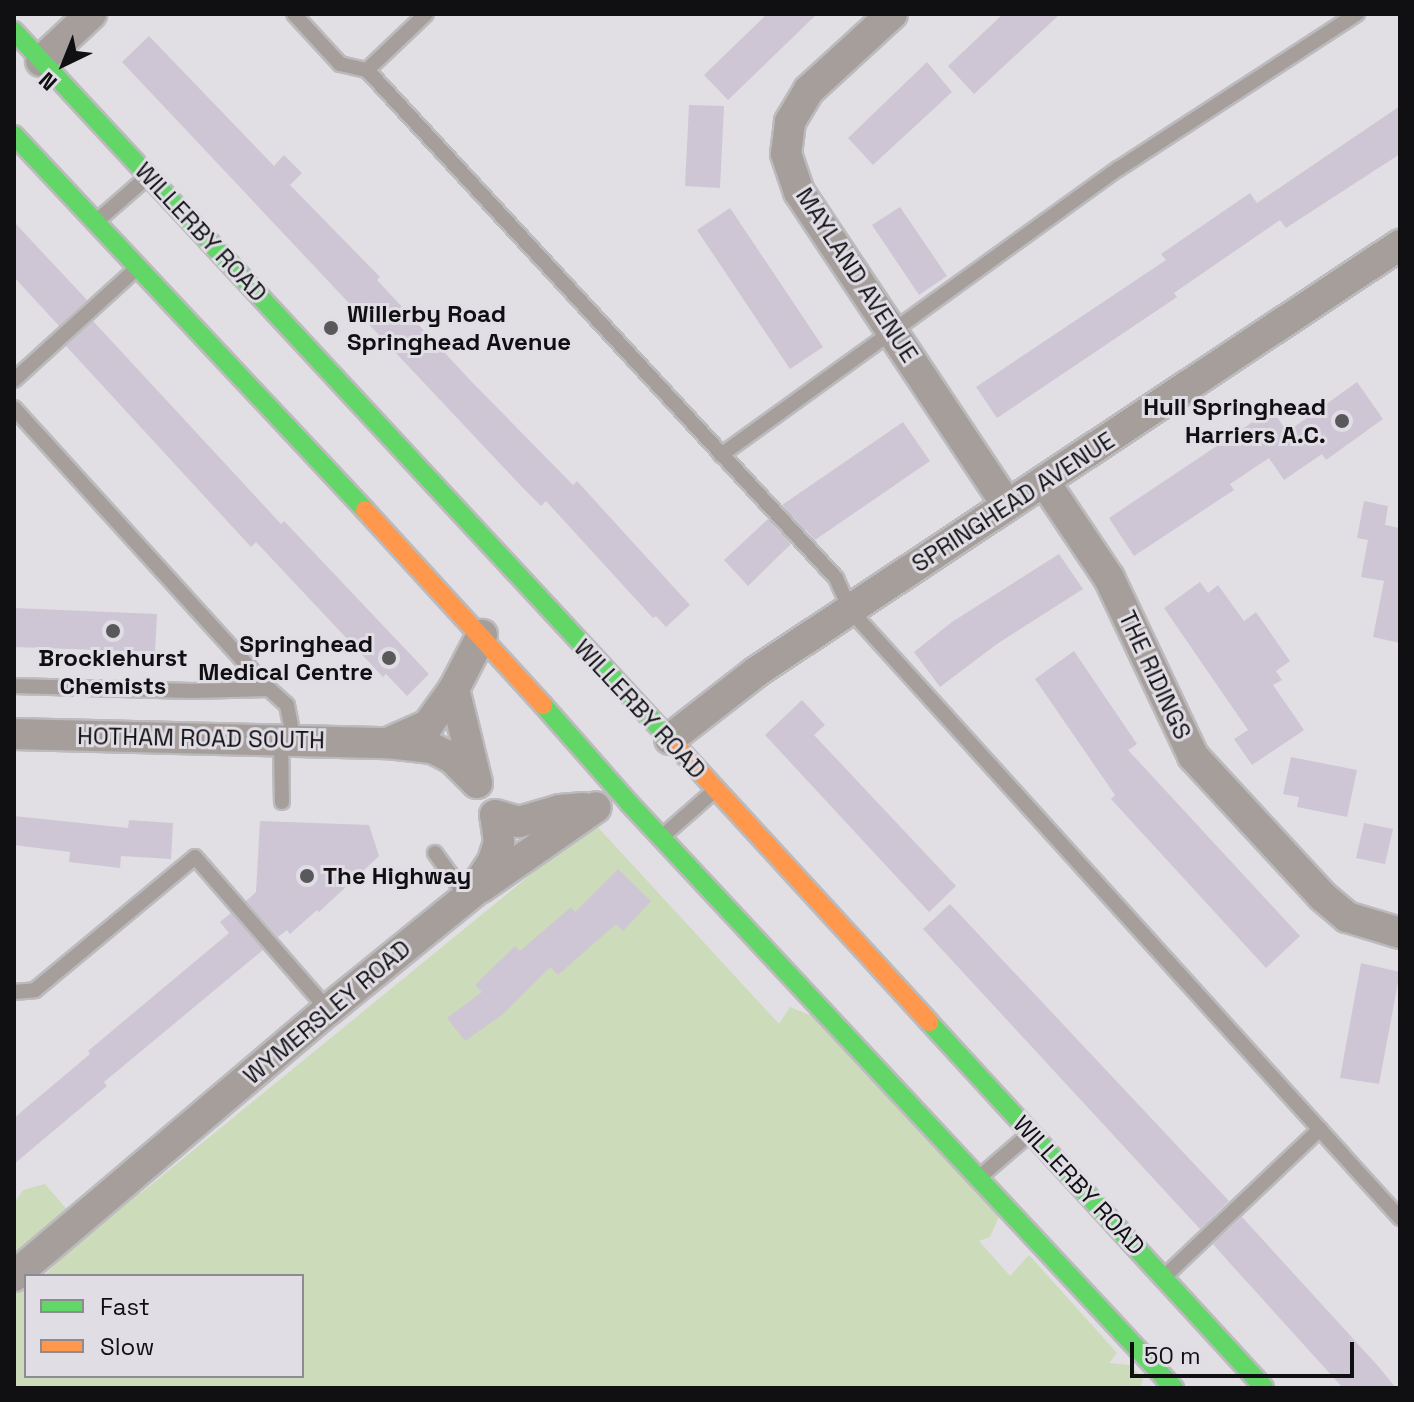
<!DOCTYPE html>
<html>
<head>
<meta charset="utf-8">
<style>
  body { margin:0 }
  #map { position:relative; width:1414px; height:1402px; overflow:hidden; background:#e1dfe3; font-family:"Space Grotesk",sans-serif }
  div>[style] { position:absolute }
  .green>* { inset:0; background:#ccdbb9 }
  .building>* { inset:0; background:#cec6d5 }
  .roads { filter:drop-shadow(2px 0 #bbbabd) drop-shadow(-2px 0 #bbbabd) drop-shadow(0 2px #bbbabd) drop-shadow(0 -2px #bbbabd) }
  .lane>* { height:14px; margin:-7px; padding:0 7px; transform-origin:7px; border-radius:7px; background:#a69e9b }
  .street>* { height:30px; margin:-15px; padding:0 15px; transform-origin:15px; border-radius:15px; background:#a69e9b }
  .fast>* { height:18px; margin:-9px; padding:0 9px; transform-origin:9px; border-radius:9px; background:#63d668 }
  .slow>* { height:18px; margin:-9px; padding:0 9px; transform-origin:9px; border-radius:9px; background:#ff974d }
  .dots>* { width:22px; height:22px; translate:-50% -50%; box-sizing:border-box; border:4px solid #e0dde5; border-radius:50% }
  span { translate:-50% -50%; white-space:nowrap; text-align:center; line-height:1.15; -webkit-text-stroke:6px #e0dde5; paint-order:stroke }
  .street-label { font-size:24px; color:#100f12 }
  .poi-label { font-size:24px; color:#100f12; font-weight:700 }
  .left { translate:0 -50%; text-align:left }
  .right { translate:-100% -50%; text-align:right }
  .frame { position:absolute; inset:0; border:16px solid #100f12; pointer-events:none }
  .legend { position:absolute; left:24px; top:1274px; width:280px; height:104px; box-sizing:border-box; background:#e0dde5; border:2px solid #8d8b91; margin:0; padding:10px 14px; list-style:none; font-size:24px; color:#100f12 }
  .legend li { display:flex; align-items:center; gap:16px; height:40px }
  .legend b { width:40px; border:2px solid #8d8b91 }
  .north { position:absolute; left:24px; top:24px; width:80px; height:80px; -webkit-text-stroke:6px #e0dde5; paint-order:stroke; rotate:223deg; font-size:22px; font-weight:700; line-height:32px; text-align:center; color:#100f12 }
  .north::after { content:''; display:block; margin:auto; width:28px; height:36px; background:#100f12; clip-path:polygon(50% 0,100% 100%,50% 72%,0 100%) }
  .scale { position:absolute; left:1130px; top:1342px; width:224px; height:36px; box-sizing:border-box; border:4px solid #100f12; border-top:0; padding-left:10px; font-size:24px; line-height:28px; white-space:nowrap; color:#100f12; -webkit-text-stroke:6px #e0dde5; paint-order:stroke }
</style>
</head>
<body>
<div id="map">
  <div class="green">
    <i style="clip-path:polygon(evenodd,594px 823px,779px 1024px,790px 1007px,827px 1022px,999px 1216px,990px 1237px,979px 1241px,1010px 1276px,1029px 1255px,1117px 1353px,1109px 1363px,1130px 1365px,1143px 1379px,1140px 1388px,14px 1388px,14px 1275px,21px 1270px,46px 1274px,55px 1265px,31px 1265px,14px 1253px,14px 1204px,23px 1190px,45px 1184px,69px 1212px,120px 1186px,141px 1193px,594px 823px,26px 1276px,302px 1276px,302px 1376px,26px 1376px,26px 1276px)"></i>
  </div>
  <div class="building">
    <i style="clip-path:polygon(767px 14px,817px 14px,728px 100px,704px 75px)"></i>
    <i style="clip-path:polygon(1003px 14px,1060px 14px,974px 94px,948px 66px)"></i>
    <i style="clip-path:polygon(149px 36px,274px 166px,284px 155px,302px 173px,290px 185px,380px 277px,377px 280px,469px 379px,573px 485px,577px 481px,690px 605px,666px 627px,656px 616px,653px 618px,546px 501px,541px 506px,523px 488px,122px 62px)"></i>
    <i style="clip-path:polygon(927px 62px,952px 92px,873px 165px,848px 138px)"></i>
    <i style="clip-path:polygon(689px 105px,724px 106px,720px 188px,685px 186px)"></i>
    <i style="clip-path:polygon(1400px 106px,1400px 154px,1286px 228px,1280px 220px,1174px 293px,1177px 297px,997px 418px,976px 387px,1166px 260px,1161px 254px,1250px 193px,1257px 203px)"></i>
    <i style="clip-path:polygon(900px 207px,947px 276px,919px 295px,872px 225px)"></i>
    <i style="clip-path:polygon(730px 208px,823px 347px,790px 369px,697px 230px)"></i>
    <i style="clip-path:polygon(14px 222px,87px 300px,59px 326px,14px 277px)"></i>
    <i style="clip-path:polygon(93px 321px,281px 524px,284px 521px,429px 674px,407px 696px,386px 674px,383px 677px,256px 542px,251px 547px,66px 346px)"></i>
    <i style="clip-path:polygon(1357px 382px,1383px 419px,1326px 460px,1322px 454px,1284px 480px,1269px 458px,1230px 484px,1234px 490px,1134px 556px,1109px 518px,1272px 409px,1287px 432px)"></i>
    <i style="clip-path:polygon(903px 422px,930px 461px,815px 540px,782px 505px)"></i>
    <i style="clip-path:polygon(1364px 501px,1388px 506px,1385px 525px,1400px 528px,1400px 643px,1373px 637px,1384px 581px,1361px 577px,1368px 540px,1357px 538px)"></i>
    <i style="clip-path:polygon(768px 519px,791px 544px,748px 586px,724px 560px)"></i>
    <i style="clip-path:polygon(1059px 554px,1083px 589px,997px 644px,940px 687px,914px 652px,952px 622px)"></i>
    <i style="clip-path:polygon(1200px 582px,1208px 593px,1218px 585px,1244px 621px,1256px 612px,1290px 661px,1276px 671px,1282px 680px,1273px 685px,1304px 730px,1252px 765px,1234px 739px,1248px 730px,1164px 608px)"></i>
    <i style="clip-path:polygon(14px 608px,157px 614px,155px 652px,14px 647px)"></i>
    <i style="clip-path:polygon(1074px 651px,1137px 744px,1128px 750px,1300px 936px,1266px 968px,1111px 799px,1115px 795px,1035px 679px)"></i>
    <i style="clip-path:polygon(802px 700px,825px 725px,814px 735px,956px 886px,929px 912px,765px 735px)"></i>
    <i style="clip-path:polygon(1291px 757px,1357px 770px,1347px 817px,1297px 807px,1299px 797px,1283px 794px)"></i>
    <i style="clip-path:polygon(14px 816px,128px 828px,129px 820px,173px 823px,171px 859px,121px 856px,120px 868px,69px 862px,70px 852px,14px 845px)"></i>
    <i style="clip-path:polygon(260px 821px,369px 825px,379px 856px,319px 912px,317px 910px,290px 934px,287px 930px,278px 937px,246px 901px,256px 892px)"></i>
    <i style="clip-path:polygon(1364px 823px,1393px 829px,1385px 864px,1356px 858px)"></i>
    <i style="clip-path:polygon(618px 869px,651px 901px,623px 931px,616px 924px,558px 975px,550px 967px,503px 1014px,465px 1041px,447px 1018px,482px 992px,475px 985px,515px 946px,520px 951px,571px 907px,575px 912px)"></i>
    <i style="clip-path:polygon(950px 904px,1229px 1201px,1200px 1229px,923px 929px)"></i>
    <i style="clip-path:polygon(231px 913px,263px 950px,104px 1082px,107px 1086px,14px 1164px,14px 1118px,90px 1054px,88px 1051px,229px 933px,220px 922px)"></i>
    <i style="clip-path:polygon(1361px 963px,1400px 972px,1379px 1084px,1340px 1078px)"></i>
    <i style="clip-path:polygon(1242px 1217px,1378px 1366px,1396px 1388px,1343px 1388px,1228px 1261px,1213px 1244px)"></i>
  </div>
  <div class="roads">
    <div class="lane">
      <i style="left:294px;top:14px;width:68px;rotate:47.4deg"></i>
      <i style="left:340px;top:64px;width:28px;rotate:13deg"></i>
      <i style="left:367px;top:70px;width:691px;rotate:47.29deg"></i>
      <i style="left:836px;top:578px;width:35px;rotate:66deg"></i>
      <i style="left:850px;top:610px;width:820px;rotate:47.87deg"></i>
      <i style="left:367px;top:70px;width:81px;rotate:-43.5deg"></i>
      <i style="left:98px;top:220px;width:62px;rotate:-41.1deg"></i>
      <i style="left:14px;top:380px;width:164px;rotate:-42.3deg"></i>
      <i style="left:14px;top:408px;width:379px;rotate:47.8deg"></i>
      <i style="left:721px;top:455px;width:489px;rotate:-35.8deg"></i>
      <i style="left:1118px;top:169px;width:285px;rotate:-33deg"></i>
      <i style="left:14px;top:686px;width:178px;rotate:1.6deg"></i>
      <i style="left:192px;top:691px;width:77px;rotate:-1.5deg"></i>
      <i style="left:269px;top:689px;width:24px;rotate:42deg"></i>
      <i style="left:287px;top:705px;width:36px;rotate:79deg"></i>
      <i style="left:281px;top:741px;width:61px;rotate:89.1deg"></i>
      <i style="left:665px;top:834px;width:64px;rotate:-41.2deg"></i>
      <i style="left:435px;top:853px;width:54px;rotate:54deg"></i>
      <i style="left:14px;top:992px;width:21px;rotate:-5deg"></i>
      <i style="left:35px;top:990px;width:208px;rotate:-39.7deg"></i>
      <i style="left:195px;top:857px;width:203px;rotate:49deg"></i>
      <i style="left:982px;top:1175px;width:60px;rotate:-40.9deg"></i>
      <i style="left:1164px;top:1277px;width:215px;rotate:-43.5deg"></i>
    </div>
    <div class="street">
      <i style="left:892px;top:14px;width:113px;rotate:137.5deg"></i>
      <i style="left:809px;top:90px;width:37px;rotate:121deg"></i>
      <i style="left:790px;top:122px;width:32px;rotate:97deg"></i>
      <i style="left:786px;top:154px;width:40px;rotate:71.1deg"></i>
      <i style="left:799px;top:192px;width:376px;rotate:56.4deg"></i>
      <i style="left:41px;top:61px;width:69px;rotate:-43.2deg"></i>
      <i style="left:1044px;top:481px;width:117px;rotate:56.2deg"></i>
      <i style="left:1109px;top:578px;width:197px;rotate:64.7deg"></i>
      <i style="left:1193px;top:756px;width:190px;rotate:47.3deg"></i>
      <i style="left:1322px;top:896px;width:33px;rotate:40deg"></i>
      <i style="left:1347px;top:917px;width:55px;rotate:16.8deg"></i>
      <i style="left:14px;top:734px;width:374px;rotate:1.4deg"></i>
      <i style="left:388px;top:743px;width:44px;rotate:6.5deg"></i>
      <i style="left:432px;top:748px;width:22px;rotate:27deg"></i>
      <i style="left:452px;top:758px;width:35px;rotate:45deg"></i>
      <i style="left:670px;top:739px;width:109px;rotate:-37.9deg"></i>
      <i style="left:756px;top:672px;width:773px;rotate:-33.55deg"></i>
      <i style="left:390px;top:742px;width:42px;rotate:-24.1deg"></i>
      <i style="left:428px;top:725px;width:44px;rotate:-54.2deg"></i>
      <i style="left:477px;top:783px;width:97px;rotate:-103.7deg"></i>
      <i style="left:454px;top:689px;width:61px;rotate:-62.6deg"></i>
      <i style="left:495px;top:815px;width:25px;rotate:16deg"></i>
      <i style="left:519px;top:822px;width:43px;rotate:-16.3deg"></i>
      <i style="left:560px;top:810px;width:24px;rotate:-5deg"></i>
      <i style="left:480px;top:888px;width:141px;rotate:-34.9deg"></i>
      <i style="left:14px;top:1276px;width:412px;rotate:-40.3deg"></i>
      <i style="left:328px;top:1010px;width:187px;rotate:-39.1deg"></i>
      <i style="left:473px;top:892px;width:37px;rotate:-57deg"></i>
      <i style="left:493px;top:861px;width:20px;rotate:-72deg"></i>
      <i style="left:499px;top:842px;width:27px;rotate:-98deg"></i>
    </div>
    <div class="fast">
      <i style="left:14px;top:31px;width:980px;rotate:47.19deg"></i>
      <i style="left:14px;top:135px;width:514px;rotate:46.89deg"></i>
      <i style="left:543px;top:705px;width:130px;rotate:48.7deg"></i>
      <i style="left:629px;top:803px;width:800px;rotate:47.03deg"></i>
      <i style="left:929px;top:1022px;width:496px;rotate:47.5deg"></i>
    </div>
    <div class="slow">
      <i style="left:365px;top:510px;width:264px;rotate:47.6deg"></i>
      <i style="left:680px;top:750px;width:369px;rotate:47.5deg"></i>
    </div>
  </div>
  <div class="dots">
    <i style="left:331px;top:328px;background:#59585b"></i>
    <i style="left:1342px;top:421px;background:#59585b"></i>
    <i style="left:113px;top:631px;background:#59585b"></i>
    <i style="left:389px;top:658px;background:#59585b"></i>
    <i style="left:307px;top:876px;background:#59585b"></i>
  </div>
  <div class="street-label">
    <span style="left:201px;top:232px;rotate:47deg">WILLERBY ROAD</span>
    <span style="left:857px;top:275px;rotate:57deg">MAYLAND AVENUE</span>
    <span style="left:1013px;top:502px;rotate:-33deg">SPRINGHEAD AVENUE</span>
    <span style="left:1155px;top:675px;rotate:65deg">THE RIDINGS</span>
    <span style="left:640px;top:709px;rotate:47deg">WILLERBY ROAD</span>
    <span style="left:201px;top:738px;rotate:1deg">HOTHAM ROAD SOUTH</span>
    <span style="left:327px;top:1012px;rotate:-40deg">WYMERSLEY ROAD</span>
    <span style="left:1079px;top:1185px;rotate:47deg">WILLERBY ROAD</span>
  </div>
  <div class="poi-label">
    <span class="left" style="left:347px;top:328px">Willerby Road<br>Springhead Avenue</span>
    <span class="right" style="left:1326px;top:421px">Hull Springhead<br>Harriers A.C.</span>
    <span class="right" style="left:373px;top:658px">Springhead<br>Medical Centre</span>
    <span style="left:113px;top:672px">Brocklehurst<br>Chemists</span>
    <span class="left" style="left:323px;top:876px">The Highway</span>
  </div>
  <div class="frame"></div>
  <ul class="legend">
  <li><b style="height:10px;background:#63d668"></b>Fast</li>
  <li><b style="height:10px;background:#ff974d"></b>Slow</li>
  </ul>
  <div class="north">N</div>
  <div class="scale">50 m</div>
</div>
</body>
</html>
